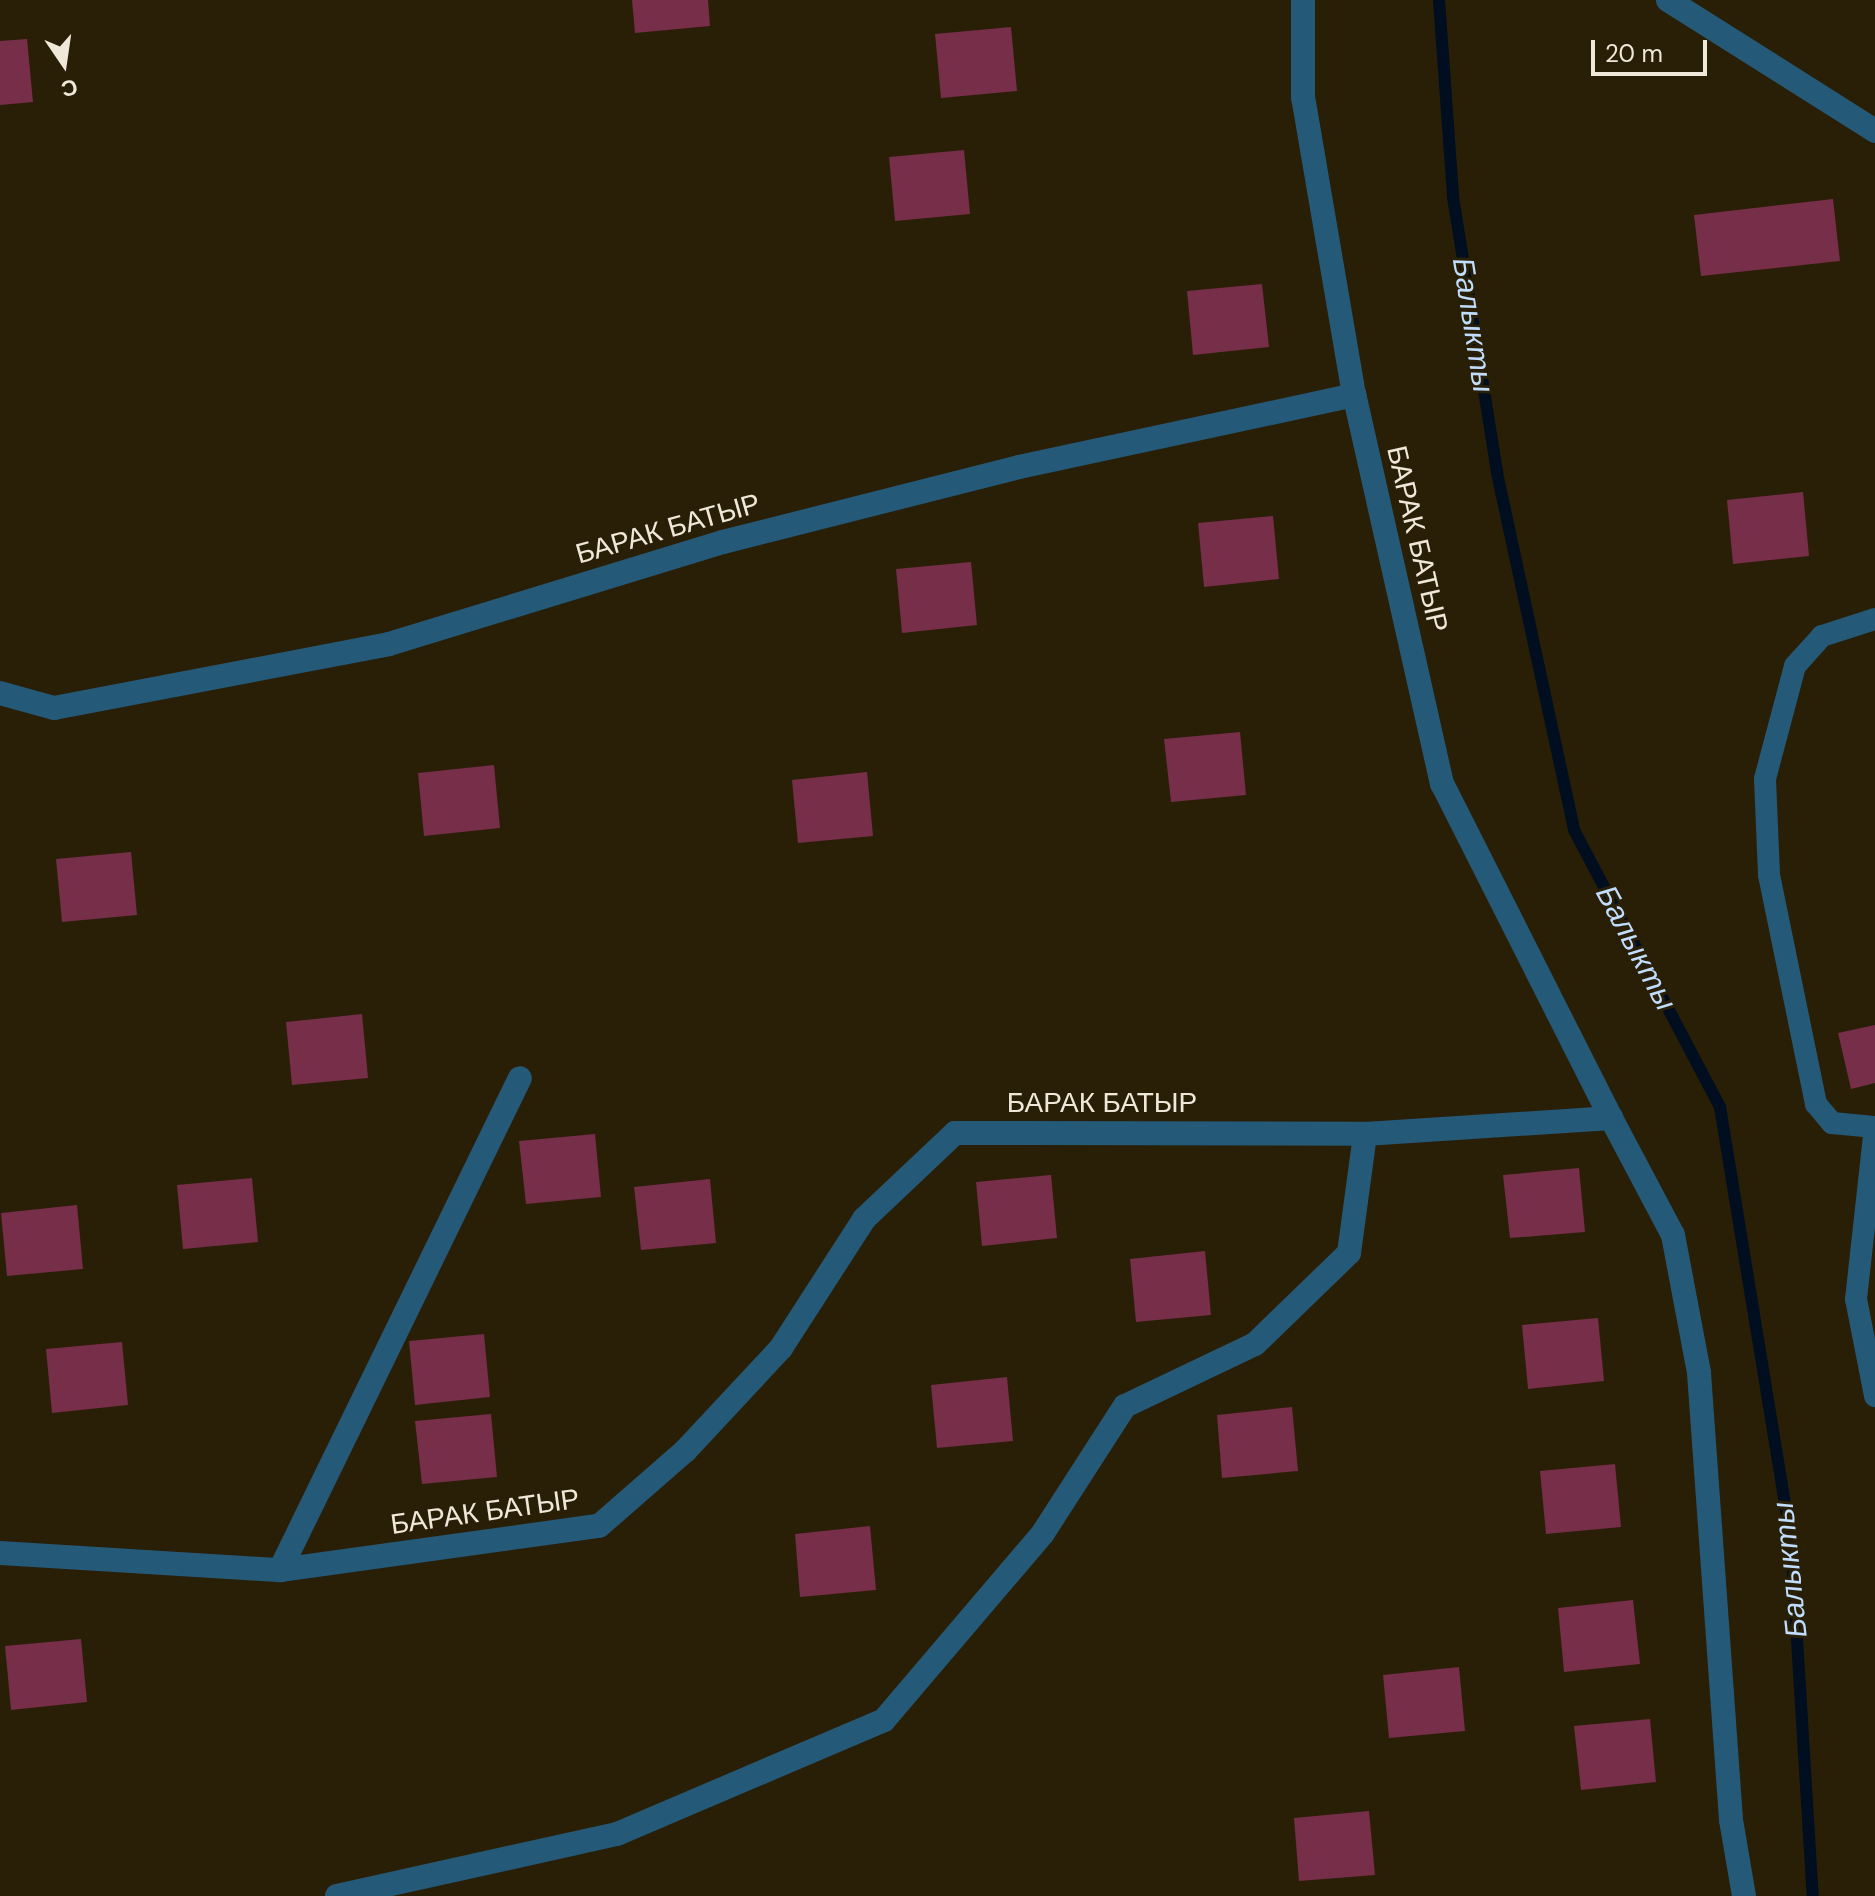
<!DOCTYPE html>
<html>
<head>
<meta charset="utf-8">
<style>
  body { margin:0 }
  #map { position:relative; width:1875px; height:1896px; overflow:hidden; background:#291e06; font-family:"DM Sans",sans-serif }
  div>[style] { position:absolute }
  .stream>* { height:12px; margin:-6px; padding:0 6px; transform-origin:6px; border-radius:6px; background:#010e1f }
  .building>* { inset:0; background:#762e49 }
  .service>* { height:22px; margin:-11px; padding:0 11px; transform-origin:11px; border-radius:11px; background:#255978 }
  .minor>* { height:24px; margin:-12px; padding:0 12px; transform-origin:12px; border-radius:12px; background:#255978 }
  span { translate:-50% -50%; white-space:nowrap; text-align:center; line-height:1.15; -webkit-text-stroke:6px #291e06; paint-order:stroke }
  .street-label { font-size:28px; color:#efe8d9 }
  .water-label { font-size:30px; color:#c0ddfd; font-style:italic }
  .north { position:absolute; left:24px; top:24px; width:80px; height:80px; -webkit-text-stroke:6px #291e06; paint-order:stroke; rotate:167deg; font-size:22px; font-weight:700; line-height:32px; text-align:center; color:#efe8d9 }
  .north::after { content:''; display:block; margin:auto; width:28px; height:36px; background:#efe8d9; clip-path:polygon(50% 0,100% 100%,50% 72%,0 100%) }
  .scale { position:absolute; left:1591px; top:40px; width:116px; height:36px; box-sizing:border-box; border:4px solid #efe8d9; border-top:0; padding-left:10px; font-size:24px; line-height:28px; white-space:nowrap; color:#efe8d9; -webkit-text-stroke:6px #291e06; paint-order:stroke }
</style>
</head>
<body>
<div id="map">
  <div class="stream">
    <i style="left:1439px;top:0;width:197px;rotate:85.9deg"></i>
    <i style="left:1453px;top:197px;width:279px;rotate:80.9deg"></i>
    <i style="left:1497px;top:473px;width:365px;rotate:77.8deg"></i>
    <i style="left:1574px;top:830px;width:313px;rotate:62.2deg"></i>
    <i style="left:1720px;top:1107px;width:440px;rotate:80.7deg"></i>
    <i style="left:1791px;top:1541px;width:356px;rotate:86.5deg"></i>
  </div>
  <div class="building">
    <i style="clip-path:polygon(632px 0,708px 0,710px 26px,635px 33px)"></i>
    <i style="clip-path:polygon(1011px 27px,1017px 91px,941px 98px,935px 34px)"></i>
    <i style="clip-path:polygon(27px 39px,33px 102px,0 105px,0 41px)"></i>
    <i style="clip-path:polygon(964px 150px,970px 214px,895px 221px,889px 157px)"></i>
    <i style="clip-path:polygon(1833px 199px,1840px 261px,1701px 276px,1694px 215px)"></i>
    <i style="clip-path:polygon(1262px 284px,1269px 347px,1193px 355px,1187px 291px)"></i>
    <i style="clip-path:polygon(1803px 492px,1809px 556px,1733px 564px,1727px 500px)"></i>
    <i style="clip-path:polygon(1273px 516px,1279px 579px,1204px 587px,1198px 523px)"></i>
    <i style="clip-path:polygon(971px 562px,977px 625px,902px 633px,896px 569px)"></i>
    <i style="clip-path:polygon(1240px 732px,1246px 795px,1171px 802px,1164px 739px)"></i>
    <i style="clip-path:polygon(494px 765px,500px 828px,424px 836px,418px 773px)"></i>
    <i style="clip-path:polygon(867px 772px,873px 836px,798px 843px,792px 780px)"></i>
    <i style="clip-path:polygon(131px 852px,137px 915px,62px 922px,56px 859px)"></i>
    <i style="clip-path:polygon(362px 1014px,368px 1078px,292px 1085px,286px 1022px)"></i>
    <i style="clip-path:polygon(1875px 1025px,1875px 1083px,1851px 1089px,1838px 1033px)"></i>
    <i style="clip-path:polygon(595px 1134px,601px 1197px,526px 1204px,519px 1141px)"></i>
    <i style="clip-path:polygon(1579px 1168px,1585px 1232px,1510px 1238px,1503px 1175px)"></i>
    <i style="clip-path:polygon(1051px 1175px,1057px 1238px,982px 1246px,976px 1182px)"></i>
    <i style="clip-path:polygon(252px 1178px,258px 1242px,183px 1249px,177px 1185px)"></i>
    <i style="clip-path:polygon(710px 1179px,716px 1243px,641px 1250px,634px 1187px)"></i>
    <i style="clip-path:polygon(77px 1205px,83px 1269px,7px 1276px,1px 1213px)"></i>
    <i style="clip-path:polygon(1205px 1251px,1211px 1315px,1136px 1322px,1130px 1259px)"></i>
    <i style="clip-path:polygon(1598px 1318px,1604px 1381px,1528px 1389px,1522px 1325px)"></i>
    <i style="clip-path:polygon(484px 1334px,490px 1397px,415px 1405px,409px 1341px)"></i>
    <i style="clip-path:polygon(122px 1342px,128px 1405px,52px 1413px,46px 1349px)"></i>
    <i style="clip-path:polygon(1007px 1377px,1013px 1441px,937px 1448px,931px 1385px)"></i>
    <i style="clip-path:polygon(1292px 1407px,1298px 1471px,1222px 1478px,1217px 1415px)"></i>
    <i style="clip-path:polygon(491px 1414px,497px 1477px,422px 1484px,415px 1421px)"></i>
    <i style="clip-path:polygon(1615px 1464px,1621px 1527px,1546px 1534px,1540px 1471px)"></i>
    <i style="clip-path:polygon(870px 1526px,876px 1590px,800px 1597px,795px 1534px)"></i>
    <i style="clip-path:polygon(1633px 1600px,1640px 1664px,1564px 1672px,1558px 1608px)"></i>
    <i style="clip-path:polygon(81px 1639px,87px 1702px,11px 1710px,5px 1646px)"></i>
    <i style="clip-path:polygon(1459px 1667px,1465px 1731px,1389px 1738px,1383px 1675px)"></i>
    <i style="clip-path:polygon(1650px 1719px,1656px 1782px,1581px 1790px,1574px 1726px)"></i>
    <i style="clip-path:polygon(1369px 1811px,1375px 1875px,1299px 1881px,1294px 1818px)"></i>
  </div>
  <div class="service">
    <i style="left:1875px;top:619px;width:56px;rotate:162.2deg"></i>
    <i style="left:1822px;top:636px;width:40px;rotate:132deg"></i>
    <i style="left:1795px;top:666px;width:117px;rotate:104.9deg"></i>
    <i style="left:1765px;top:779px;width:96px;rotate:87.6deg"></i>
    <i style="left:1769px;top:875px;width:234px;rotate:78.4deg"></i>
    <i style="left:1816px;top:1104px;width:25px;rotate:50deg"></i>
    <i style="left:1832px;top:1123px;width:43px;rotate:5.3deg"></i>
    <i style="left:1875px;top:1127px;width:173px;rotate:96.3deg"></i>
    <i style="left:1856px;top:1299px;width:99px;rotate:78.9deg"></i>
  </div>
  <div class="minor">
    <i style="left:1668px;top:0;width:245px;rotate:32.3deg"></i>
    <i style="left:0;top:693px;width:56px;rotate:15.5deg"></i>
    <i style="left:54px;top:708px;width:341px;rotate:-10.8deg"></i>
    <i style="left:389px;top:644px;width:349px;rotate:-17deg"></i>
    <i style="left:723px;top:542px;width:305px;rotate:-14.2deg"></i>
    <i style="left:1019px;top:467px;width:343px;rotate:-12.1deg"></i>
    <i style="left:1611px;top:1118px;width:132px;rotate:62.1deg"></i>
    <i style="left:1673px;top:1235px;width:140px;rotate:79.3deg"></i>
    <i style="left:1699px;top:1373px;width:448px;rotate:85.9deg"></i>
    <i style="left:1731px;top:1820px;width:77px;rotate:80.3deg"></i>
    <i style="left:0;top:1553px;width:281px;rotate:3.5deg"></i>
    <i style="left:280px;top:1570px;width:322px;rotate:-7.9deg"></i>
    <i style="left:599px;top:1526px;width:114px;rotate:-41.1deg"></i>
    <i style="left:685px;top:1451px;width:141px;rotate:-47deg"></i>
    <i style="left:781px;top:1348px;width:153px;rotate:-57.2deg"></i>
    <i style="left:864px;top:1219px;width:125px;rotate:-43.4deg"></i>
    <i style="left:955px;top:1133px;width:410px;rotate:0.1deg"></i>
    <i style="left:1365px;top:1134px;width:247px;rotate:-3.7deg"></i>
    <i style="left:1611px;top:1118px;width:374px;rotate:-116.8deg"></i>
    <i style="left:1442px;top:784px;width:399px;rotate:-102.7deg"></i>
    <i style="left:1354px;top:395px;width:301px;rotate:-99.7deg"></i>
    <i style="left:1303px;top:98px;width:98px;rotate:-90deg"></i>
    <i style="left:280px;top:1570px;width:547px;rotate:-64deg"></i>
    <i style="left:337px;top:1896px;width:287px;rotate:-12.5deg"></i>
    <i style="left:617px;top:1834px;width:290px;rotate:-23.1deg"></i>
    <i style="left:884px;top:1720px;width:245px;rotate:-49.6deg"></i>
    <i style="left:1043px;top:1533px;width:151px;rotate:-57.2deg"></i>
    <i style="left:1125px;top:1406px;width:144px;rotate:-25.5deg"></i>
    <i style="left:1255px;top:1344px;width:131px;rotate:-44.1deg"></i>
    <i style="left:1349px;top:1253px;width:120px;rotate:-82.3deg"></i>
  </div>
  <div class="street-label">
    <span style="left:668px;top:529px;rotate:-16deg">БАРАК БАТЫР</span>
    <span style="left:1417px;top:539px;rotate:77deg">БАРАК БАТЫР</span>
    <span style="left:1102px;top:1103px">БАРАК БАТЫР</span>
    <span style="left:485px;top:1512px;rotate:-8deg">БАРАК БАТЫР</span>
  </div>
  <div class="water-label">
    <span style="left:1473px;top:325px;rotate:81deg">Балыкты</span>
    <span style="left:1636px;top:948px;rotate:62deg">Балыкты</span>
    <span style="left:1790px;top:1570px;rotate:-96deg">Балыкты</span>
  </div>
  <div class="north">С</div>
  <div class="scale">20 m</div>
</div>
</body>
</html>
